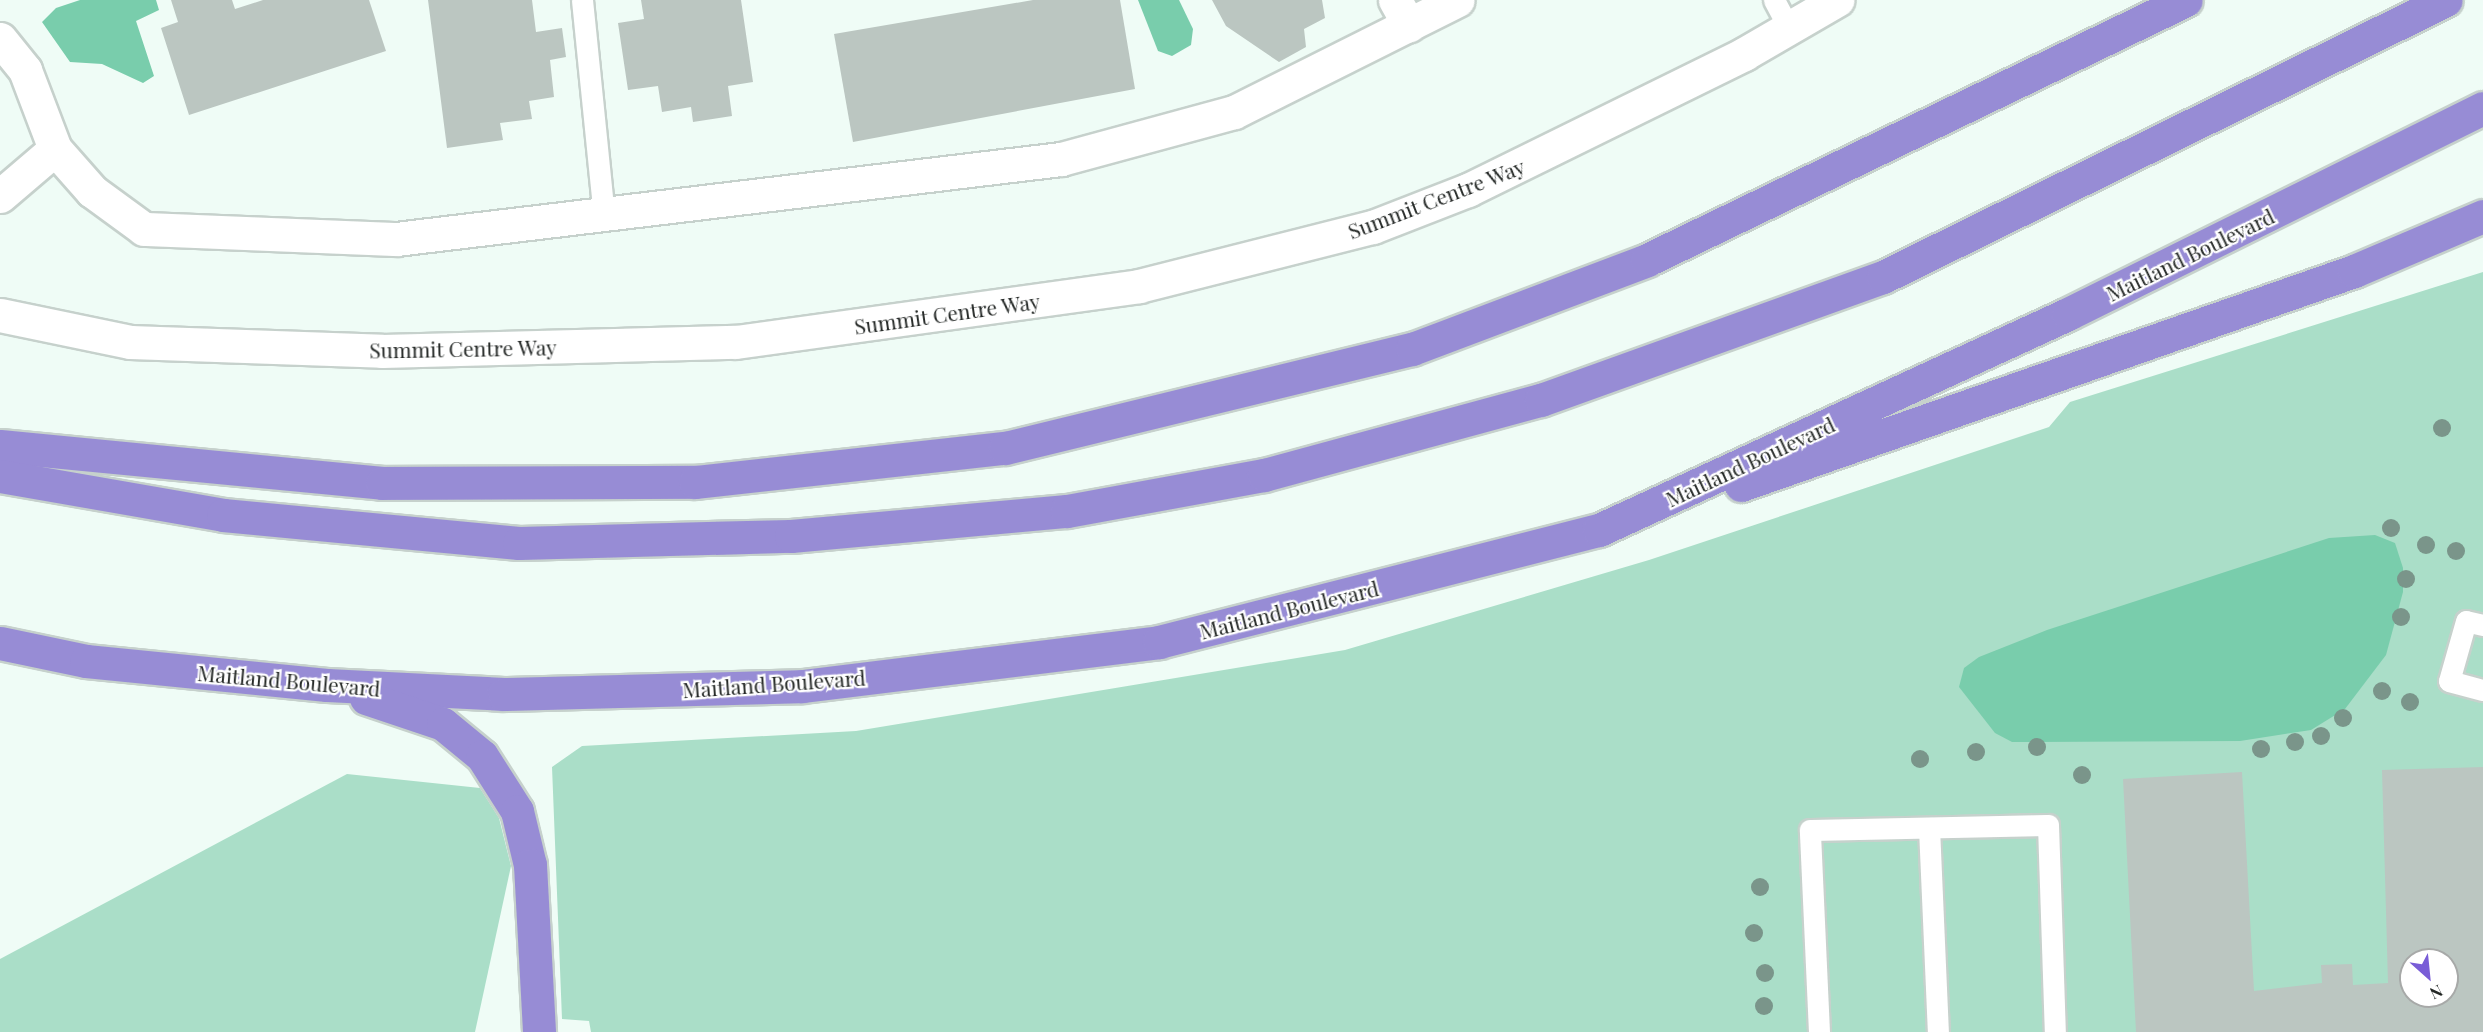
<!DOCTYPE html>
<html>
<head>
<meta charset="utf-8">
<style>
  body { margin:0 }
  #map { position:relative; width:2483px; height:1032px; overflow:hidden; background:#effcf6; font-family:"Playfair Display",serif }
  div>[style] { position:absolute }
  .green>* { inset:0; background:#aadec8 }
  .water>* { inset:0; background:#79cdac }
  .building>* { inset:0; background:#bbc6c1 }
  .roads { filter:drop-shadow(2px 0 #c6d1cc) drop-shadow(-2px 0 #c6d1cc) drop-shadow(0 2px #c6d1cc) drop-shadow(0 -2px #c6d1cc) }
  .lane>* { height:21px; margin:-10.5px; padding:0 10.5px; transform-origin:10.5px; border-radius:10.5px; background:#fff }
  .street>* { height:33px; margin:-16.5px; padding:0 16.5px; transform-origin:16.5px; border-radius:16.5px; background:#fff }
  .highway>* { height:33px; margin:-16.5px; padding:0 16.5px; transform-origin:16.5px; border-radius:16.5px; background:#978cd5 }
  .trees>* { width:18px; height:18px; margin:-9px; border-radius:50%; background:#7a958a }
  span { translate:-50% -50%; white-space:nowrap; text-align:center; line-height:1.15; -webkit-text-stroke:4.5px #fff; paint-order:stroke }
  .street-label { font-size:21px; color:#232725 }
  .north { position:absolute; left:2399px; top:948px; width:60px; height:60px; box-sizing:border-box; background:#fff; border:2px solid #a7a9a8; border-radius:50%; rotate:153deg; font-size:16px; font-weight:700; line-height:24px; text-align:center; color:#232725 }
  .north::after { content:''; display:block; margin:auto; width:21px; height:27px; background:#795dd7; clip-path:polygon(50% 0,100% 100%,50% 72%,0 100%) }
</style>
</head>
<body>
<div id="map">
  <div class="green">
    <i style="clip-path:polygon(evenodd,2483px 272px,2483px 1032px,591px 1032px,589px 1021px,562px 1019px,552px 767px,582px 746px,856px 731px,1345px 650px,1649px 560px,2049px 427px,2070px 402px,2483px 272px,2411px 960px,2447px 960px,2447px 996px,2411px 996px,2411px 960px)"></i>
    <i style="clip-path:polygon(347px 774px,480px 788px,499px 818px,511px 866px,475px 1032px,0 1032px,0 959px)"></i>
  </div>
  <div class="water">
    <i style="clip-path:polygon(80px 0,156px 0,159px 10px,136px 21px,154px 76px,143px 83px,102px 64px,70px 62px,42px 22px,56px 8px)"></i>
    <i style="clip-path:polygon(1138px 0,1179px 0,1193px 29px,1191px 45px,1172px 56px,1158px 51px)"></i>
    <i style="clip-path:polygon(2375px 535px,2395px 543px,2403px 568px,2403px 592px,2386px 655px,2345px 709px,2311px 730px,2240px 741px,2012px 742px,1995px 733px,1959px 687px,1964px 668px,1979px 657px,2047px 630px,2329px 538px)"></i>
  </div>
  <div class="building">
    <i style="clip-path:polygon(171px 0,232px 0,235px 9px,263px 0,369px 0,386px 51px,189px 115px,161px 28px,178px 22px)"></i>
    <i style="clip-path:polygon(428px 0,532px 0,536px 32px,562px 28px,566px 57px,550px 60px,554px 97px,529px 101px,532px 119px,500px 123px,503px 140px,447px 148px)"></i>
    <i style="clip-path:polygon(641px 0,741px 0,753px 82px,728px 86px,732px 116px,693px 122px,691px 107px,662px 112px,658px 86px,628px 90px,618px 23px,644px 19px)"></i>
    <i style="clip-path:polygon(1033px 0,1120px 0,1135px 89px,853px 142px,834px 34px)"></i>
    <i style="clip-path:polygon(1212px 0,1322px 0,1325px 18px,1304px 29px,1306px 47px,1279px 62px,1226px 26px)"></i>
    <i style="clip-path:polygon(evenodd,2483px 767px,2483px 1032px,2136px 1032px,2123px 779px,2242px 772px,2254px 991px,2322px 983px,2321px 965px,2352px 964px,2353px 985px,2388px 983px,2382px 770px,2483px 767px,2411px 960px,2447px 960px,2447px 996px,2411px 996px,2411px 960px)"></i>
  </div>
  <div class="roads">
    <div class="lane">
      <i style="left:582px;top:0;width:217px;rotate:84.2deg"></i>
      <i style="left:1774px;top:0;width:32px;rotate:62deg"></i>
      <i style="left:2483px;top:625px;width:17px;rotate:-167deg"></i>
      <i style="left:2466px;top:621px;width:62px;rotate:105.8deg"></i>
      <i style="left:2449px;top:681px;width:35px;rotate:15deg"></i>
      <i style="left:1929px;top:828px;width:204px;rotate:87.5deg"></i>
      <i style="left:1819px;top:1032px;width:202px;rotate:-92.6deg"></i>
      <i style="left:1810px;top:830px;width:238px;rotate:-1.2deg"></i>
      <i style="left:2048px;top:825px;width:207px;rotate:88.1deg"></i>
    </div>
    <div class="street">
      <i style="left:1395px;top:0;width:29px;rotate:61deg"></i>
      <i style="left:0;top:39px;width:40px;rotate:51deg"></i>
      <i style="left:25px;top:70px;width:85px;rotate:69.2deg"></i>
      <i style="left:55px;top:149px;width:56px;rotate:48.6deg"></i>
      <i style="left:92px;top:191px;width:64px;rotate:36.2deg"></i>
      <i style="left:144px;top:229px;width:252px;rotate:2.3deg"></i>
      <i style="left:396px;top:239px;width:670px;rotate:-6.86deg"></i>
      <i style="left:1061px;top:159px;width:179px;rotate:-15.2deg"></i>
      <i style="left:1234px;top:112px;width:250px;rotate:-26.6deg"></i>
      <i style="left:0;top:196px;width:72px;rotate:-40.5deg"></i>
      <i style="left:0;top:315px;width:133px;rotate:11.7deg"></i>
      <i style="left:130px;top:342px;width:252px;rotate:2deg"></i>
      <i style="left:382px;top:351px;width:354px;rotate:-1.5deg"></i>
      <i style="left:736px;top:342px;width:407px;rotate:-7.9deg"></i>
      <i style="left:1139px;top:286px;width:241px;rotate:-14.2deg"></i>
      <i style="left:1373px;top:227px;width:102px;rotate:-21.3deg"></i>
      <i style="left:1468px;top:190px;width:308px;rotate:-26.2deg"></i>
      <i style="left:1744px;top:54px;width:108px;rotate:-30.1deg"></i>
    </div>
    <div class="highway">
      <i style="left:0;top:446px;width:384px;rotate:5.5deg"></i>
      <i style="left:382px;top:483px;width:313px;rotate:-0.2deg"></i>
      <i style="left:695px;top:482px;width:312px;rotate:-6.3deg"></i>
      <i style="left:1005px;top:448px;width:419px;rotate:-13.7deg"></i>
      <i style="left:1412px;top:349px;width:251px;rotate:-20.7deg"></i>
      <i style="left:1647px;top:260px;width:598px;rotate:-25.75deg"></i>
      <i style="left:0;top:476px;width:226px;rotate:9.9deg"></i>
      <i style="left:223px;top:515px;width:297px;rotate:5.4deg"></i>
      <i style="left:519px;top:543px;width:272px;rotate:-1.5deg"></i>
      <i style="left:791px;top:536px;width:277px;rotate:-5.2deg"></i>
      <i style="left:1067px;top:511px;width:200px;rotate:-10.4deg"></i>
      <i style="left:1264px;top:475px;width:287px;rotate:-15.2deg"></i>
      <i style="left:1541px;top:400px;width:363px;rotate:-19.8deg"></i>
      <i style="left:1883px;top:277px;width:627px;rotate:-26.2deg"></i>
      <i style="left:1741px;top:485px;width:649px;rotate:-19.24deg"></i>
      <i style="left:2354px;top:271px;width:140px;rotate:-23.1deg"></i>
      <i style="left:0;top:643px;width:88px;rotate:11.8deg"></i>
      <i style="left:86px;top:661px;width:242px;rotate:5.7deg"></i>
      <i style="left:327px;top:685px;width:177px;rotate:2.9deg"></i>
      <i style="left:504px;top:694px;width:298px;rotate:-1.5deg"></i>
      <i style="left:802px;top:686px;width:360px;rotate:-7deg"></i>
      <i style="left:1159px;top:642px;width:454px;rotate:-14.3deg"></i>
      <i style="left:1599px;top:530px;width:516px;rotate:-24.73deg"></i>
      <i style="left:2068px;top:314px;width:463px;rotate:-26.4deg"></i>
      <i style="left:366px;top:698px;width:81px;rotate:18.7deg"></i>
      <i style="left:443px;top:724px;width:50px;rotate:39.4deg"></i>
      <i style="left:482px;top:756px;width:65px;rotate:57.5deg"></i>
      <i style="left:517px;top:811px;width:56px;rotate:76.5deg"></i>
      <i style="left:530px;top:865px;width:167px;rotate:86.9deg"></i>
    </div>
  </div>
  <div class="trees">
    <i style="left:2442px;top:428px"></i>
    <i style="left:2391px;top:528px"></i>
    <i style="left:2426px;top:545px"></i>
    <i style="left:2456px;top:551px"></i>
    <i style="left:2406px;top:579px"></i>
    <i style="left:2401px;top:617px"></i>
    <i style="left:2382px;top:691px"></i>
    <i style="left:2410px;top:702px"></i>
    <i style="left:2343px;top:718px"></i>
    <i style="left:2321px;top:736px"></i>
    <i style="left:2295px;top:742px"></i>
    <i style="left:2037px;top:747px"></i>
    <i style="left:2261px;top:749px"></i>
    <i style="left:1976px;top:752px"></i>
    <i style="left:1920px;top:759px"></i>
    <i style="left:2082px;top:775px"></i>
    <i style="left:1760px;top:887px"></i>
    <i style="left:1754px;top:933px"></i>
    <i style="left:1765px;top:973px"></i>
    <i style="left:1764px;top:1006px"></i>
  </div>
  <div class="street-label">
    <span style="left:1436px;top:198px;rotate:-21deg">Summit Centre Way</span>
    <span style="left:2190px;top:254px;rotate:-26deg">Maitland Boulevard</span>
    <span style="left:947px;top:313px;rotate:-8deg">Summit Centre Way</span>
    <span style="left:463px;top:348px;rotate:-1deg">Summit Centre Way</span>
    <span style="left:1750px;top:461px;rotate:-25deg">Maitland Boulevard</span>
    <span style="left:1289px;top:609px;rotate:-14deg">Maitland Boulevard</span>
    <span style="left:289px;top:680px;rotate:5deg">Maitland Boulevard</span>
    <span style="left:774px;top:683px;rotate:-4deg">Maitland Boulevard</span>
  </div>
  <div class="north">N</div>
</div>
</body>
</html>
